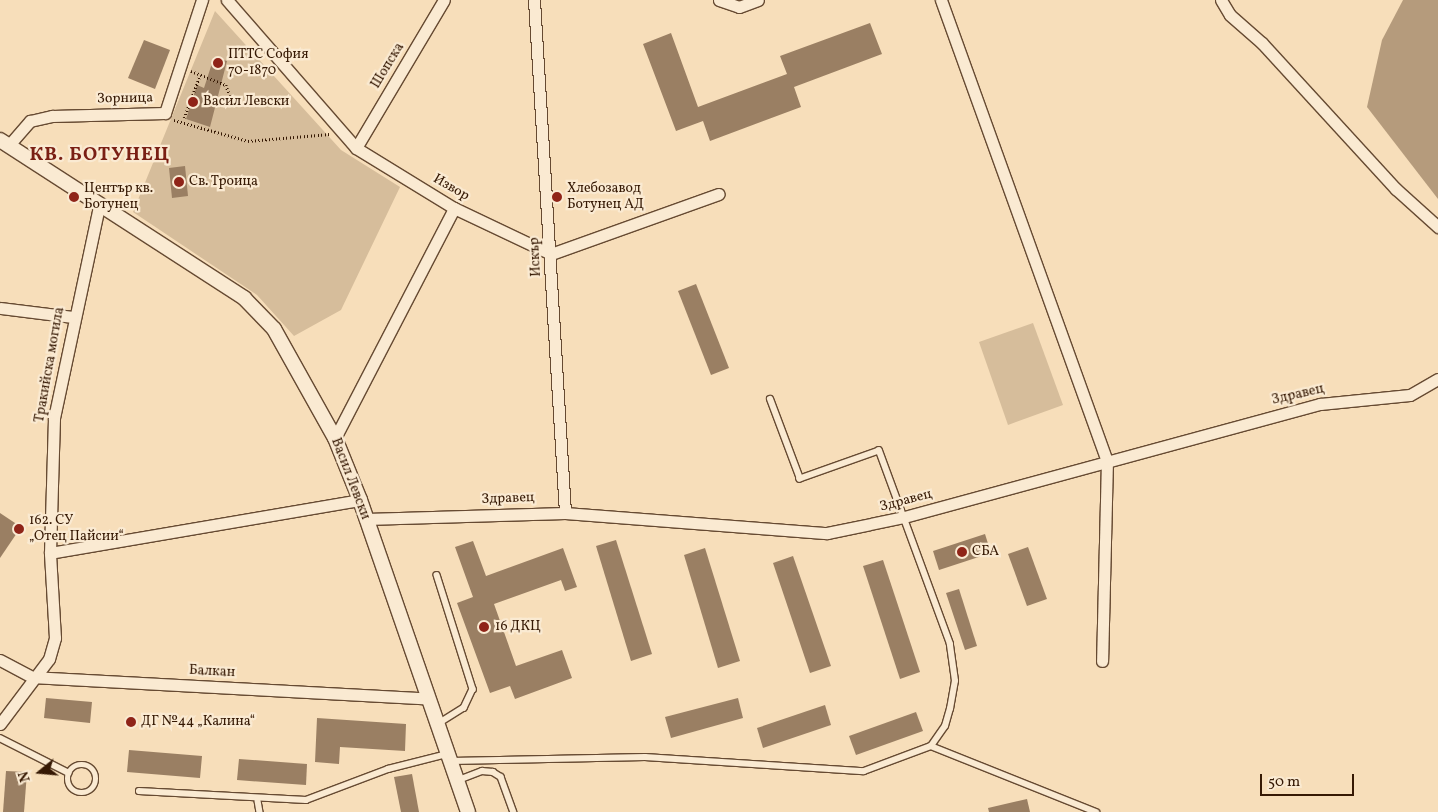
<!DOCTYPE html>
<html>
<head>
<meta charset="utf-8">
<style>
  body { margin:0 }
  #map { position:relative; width:1438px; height:812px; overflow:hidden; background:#f7deba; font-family:Vollkorn,serif }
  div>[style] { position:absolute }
  .green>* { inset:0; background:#d6bd9b }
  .water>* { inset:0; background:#b59b7c }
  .building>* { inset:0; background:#9a7f63 }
  .path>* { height:2.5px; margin-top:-1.25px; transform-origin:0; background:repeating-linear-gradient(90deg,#361904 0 1px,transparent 0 3.5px) }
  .roads { filter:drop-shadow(1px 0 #664a32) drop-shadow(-1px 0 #664a32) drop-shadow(0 1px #664a32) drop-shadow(0 -1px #664a32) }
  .service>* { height:5.5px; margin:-2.75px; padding:0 2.75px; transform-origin:2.75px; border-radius:2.75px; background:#faead2 }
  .service>.ring { margin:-2.75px; padding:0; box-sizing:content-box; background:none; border:5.5px solid #faead2; border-radius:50% }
  .minor>* { height:11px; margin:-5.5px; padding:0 5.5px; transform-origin:5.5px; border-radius:5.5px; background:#faead2 }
  .tertiary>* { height:14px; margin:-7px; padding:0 7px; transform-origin:7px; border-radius:7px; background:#faead2 }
  .dots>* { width:14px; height:14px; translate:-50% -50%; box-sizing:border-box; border:2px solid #faead2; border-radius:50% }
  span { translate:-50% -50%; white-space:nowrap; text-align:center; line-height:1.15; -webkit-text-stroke:4.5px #faead2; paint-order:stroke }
  .poi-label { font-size:14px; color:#361904 }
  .left { translate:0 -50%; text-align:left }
  .street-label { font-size:14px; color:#361904 }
  .district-label { font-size:19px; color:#7a1f14; font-weight:700; letter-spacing:1px }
  .north { position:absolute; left:15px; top:747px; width:50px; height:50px; -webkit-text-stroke:4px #faead2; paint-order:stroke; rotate:253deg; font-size:14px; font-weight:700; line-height:20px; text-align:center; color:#361904 }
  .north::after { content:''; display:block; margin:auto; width:18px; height:22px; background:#361904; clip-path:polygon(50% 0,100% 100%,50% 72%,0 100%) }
  .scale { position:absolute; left:1260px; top:774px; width:94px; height:22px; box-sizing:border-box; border:2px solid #361904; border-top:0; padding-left:6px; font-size:15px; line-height:18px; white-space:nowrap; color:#361904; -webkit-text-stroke:4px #faead2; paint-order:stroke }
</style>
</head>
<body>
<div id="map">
  <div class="green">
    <i style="clip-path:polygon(215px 11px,341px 150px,400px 187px,341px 310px,294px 336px,257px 295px,133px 212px)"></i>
    <i style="clip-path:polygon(1033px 323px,1063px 405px,1008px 425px,979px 342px)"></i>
  </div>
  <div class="water">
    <i style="clip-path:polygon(1403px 0,1438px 0,1438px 199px,1367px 107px,1382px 40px)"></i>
  </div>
  <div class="building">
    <i style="clip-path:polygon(870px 23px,882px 54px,794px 87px,801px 107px,710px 141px,703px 121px,676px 131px,643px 44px,671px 33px,698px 107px,787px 74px,780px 56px)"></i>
    <i style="clip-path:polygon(144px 40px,170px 50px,155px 89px,128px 78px)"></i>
    <i style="clip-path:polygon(214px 57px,227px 61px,210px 127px,186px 119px,197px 85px,204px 88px)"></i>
    <i style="clip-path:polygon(185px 166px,188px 196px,172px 198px,169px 168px)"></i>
    <i style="clip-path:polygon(696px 284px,729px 368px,711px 375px,678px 291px)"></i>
    <i style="clip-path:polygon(0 513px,21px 527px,0 558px)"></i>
    <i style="clip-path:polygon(985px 534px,991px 553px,939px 570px,933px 551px)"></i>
    <i style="clip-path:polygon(616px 540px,652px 654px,631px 661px,596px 546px)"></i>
    <i style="clip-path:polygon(473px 541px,486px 576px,563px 548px,577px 587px,565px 591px,561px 580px,494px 604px,516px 666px,562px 650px,572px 678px,515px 699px,510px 686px,490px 693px,457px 603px,473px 597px,455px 547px)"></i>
    <i style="clip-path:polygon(1028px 547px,1047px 599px,1027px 606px,1008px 554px)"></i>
    <i style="clip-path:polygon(705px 548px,740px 661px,718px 668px,684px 555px)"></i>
    <i style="clip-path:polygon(793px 556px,831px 666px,810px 673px,773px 563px)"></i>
    <i style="clip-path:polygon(883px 560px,920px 672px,900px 679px,863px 566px)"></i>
    <i style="clip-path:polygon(959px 589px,977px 646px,965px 650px,946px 593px)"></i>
    <i style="clip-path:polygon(46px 698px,92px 702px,90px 723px,44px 718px)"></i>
    <i style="clip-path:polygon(738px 698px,743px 718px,671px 738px,665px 717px)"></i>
    <i style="clip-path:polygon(825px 705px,831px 725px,763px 748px,757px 728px)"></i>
    <i style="clip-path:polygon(916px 712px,923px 731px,856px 755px,849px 736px)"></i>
    <i style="clip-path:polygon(317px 718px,406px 724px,405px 751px,340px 747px,339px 764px,315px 762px)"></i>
    <i style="clip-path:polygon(129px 750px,202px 756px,200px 778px,127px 772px)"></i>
    <i style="clip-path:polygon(239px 759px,307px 764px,306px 785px,237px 780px)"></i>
    <i style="clip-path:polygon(6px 771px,27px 772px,24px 812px,3px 812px)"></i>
    <i style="clip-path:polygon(412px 774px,419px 812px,401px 812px,394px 777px)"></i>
    <i style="clip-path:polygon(1027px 799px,1030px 812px,989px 812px,988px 808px)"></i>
  </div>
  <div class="path">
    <i style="left:191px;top:71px;width:38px;rotate:22deg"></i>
    <i style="left:226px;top:85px;width:23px;rotate:70deg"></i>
    <i style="left:184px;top:118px;width:46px;rotate:-69.6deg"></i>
    <i style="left:174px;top:120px;width:77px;rotate:15.8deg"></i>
    <i style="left:248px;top:141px;width:82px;rotate:-4.9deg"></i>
  </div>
  <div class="roads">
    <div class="service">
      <i style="left:437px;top:575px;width:120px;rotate:72.5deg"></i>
      <i style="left:473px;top:689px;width:21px;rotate:115deg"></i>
      <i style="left:464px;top:708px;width:31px;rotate:148deg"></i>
      <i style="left:0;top:738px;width:77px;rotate:26.9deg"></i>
      <i style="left:931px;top:746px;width:178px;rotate:21.8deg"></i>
      <i style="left:451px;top:761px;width:194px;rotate:-1.2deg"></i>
      <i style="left:645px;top:757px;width:219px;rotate:3.7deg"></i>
      <i style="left:864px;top:771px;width:72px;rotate:-20.5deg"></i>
      <i style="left:931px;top:746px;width:24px;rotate:-55deg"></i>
      <i style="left:945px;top:726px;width:18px;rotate:-74deg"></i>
      <i style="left:950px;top:709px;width:28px;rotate:-80deg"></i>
      <i style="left:955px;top:681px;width:37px;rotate:-98deg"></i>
      <i style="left:950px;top:644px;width:206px;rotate:-110.2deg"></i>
      <i style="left:879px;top:451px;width:84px;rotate:160.5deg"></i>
      <i style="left:800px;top:479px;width:85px;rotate:-110.6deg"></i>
      <i class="ring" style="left:68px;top:765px;width:22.5px;height:22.5px"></i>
      <i style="left:456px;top:781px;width:28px;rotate:-21deg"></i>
      <i style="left:482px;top:771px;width:11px;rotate:5deg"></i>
      <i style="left:493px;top:772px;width:9px;rotate:32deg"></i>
      <i style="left:501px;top:777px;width:37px;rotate:70deg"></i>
      <i style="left:139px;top:791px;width:167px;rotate:3.1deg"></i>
      <i style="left:306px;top:800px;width:88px;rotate:-20.7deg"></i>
      <i style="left:388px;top:769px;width:61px;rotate:-14.3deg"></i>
      <i style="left:258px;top:801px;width:11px;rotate:80deg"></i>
    </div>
    <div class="minor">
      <i style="left:227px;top:0;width:196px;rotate:48.9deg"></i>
      <i style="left:356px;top:148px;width:115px;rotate:31.5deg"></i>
      <i style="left:454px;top:208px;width:107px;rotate:25.4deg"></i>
      <i style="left:551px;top:254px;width:178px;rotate:-19.7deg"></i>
      <i style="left:534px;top:0;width:514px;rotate:86.54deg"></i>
      <i style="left:719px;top:0;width:21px;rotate:19deg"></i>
      <i style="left:739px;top:7px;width:20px;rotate:-20deg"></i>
      <i style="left:941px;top:0;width:489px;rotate:70.2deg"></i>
      <i style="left:1107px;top:460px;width:201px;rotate:91.4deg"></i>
      <i style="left:1221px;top:0;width:17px;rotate:59deg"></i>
      <i style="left:1230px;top:15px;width:43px;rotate:41.2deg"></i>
      <i style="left:1262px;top:43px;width:198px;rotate:47.5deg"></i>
      <i style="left:1396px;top:189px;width:57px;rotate:42.1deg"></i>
      <i style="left:9px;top:145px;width:32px;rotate:-49deg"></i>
      <i style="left:30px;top:121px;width:23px;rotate:-13deg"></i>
      <i style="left:52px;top:116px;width:113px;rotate:-1.5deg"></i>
      <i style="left:165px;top:113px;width:119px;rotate:-71.9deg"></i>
      <i style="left:356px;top:148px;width:172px;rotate:-59.3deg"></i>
      <i style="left:0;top:308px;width:74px;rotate:7deg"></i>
      <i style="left:335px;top:438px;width:259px;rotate:-62.6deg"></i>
      <i style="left:366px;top:519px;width:199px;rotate:-1.7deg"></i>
      <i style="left:565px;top:513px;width:263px;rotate:4.4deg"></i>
      <i style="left:827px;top:533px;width:79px;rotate:-11.7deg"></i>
      <i style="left:904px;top:517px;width:431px;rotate:-15.2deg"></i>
      <i style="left:1320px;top:404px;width:90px;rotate:-5.7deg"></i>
      <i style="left:1410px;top:395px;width:32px;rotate:-30deg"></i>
      <i style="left:50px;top:553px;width:314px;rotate:-9.7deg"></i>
      <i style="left:0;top:660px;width:36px;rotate:28deg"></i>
      <i style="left:32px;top:677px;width:395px;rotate:3.1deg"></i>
      <i style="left:0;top:724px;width:81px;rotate:-53deg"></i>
      <i style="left:49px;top:659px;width:22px;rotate:-74deg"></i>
      <i style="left:55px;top:638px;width:85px;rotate:-93.4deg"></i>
      <i style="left:50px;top:553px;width:135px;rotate:-88.3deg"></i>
      <i style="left:54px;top:418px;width:216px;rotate:-78deg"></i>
    </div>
    <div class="tertiary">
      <i style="left:0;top:140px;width:291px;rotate:32.9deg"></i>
      <i style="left:244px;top:298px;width:43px;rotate:45.9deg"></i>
      <i style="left:274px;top:329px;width:125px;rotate:60.8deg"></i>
      <i style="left:335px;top:438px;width:67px;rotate:68deg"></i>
      <i style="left:360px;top:500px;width:330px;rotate:70.9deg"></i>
    </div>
  </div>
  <div class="dots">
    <i style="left:218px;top:63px;background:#8f2418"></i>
    <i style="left:193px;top:102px;background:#8f2418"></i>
    <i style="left:179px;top:182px;background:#8f2418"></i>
    <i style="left:74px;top:197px;background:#8f2418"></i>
    <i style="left:557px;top:197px;background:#8f2418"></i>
    <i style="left:19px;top:529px;background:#8f2418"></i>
    <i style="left:962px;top:552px;background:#8f2418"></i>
    <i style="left:484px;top:627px;background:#8f2418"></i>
    <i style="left:131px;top:722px;background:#8f2418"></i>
  </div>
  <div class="poi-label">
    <span class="left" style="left:228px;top:63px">ПТТС София<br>70-1870</span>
    <span class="left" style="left:203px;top:102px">Васил Левски</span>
    <span class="left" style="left:189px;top:182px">Св. Троица</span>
    <span class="left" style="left:84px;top:197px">Център кв.<br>Ботунец</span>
    <span class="left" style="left:567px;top:197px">Хлебозавод<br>Ботунец АД</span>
    <span class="left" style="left:29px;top:529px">162. СУ<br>„Отец Пайсии“</span>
    <span class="left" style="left:972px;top:552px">СБА</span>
    <span class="left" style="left:495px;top:627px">16 ДКЦ</span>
    <span class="left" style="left:141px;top:722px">ДГ №44 „Калина“</span>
  </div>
  <div class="street-label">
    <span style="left:388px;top:66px;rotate:-59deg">Шопска</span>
    <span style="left:125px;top:99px;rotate:-1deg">Зорница</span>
    <span style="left:451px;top:188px;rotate:30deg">Извор</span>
    <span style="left:536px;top:257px;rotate:-93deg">Искър</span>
    <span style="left:50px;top:365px;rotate:-80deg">Тракийска могила</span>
    <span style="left:1298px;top:395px;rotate:-13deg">Здравец</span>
    <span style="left:350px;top:479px;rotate:69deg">Васил Левски</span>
    <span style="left:508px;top:499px;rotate:-2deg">Здравец</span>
    <span style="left:906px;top:501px;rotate:-15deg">Здравец</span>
    <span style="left:212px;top:672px;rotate:3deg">Балкан</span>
  </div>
  <div class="district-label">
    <span style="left:100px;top:156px">КВ. БОТУНЕЦ</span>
  </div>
  <div class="north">N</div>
  <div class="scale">50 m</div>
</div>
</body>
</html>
